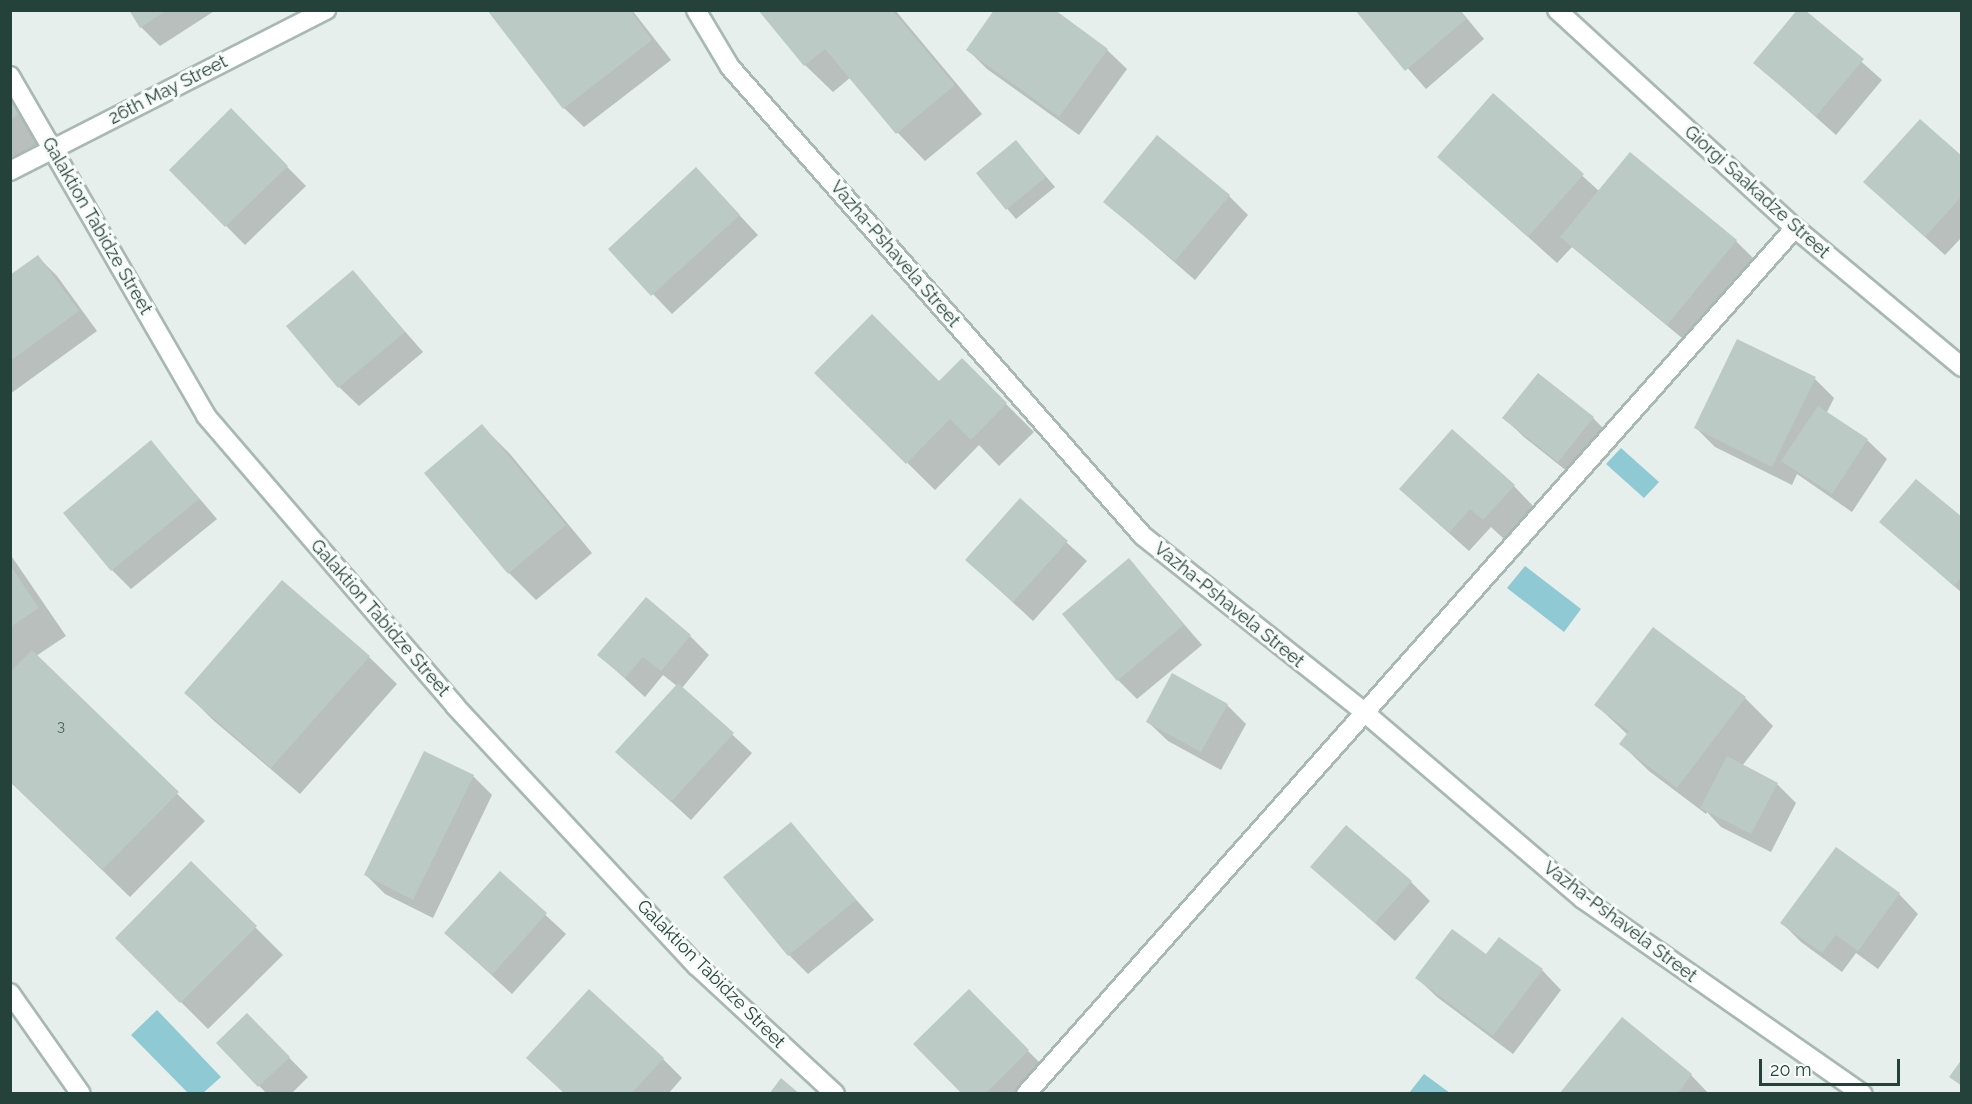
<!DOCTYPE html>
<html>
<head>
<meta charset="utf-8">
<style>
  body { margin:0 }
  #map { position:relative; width:1972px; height:1104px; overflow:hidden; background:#e6efeb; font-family:Raleway,sans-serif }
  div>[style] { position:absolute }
  .water>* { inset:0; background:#8ec9d4 }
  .shadow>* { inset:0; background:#0003 }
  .building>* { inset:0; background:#bbcac4 }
  .roads { filter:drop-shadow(2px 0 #a8b8b2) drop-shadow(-2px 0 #a8b8b2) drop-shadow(0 2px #a8b8b2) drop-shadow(0 -2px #a8b8b2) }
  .service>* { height:18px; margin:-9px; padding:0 9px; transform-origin:9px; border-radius:9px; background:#fff }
  .minor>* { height:18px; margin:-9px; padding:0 9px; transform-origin:9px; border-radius:9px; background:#fff }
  span { translate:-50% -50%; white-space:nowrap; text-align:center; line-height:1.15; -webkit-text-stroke:6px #f7fbf9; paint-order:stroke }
  .number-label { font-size:15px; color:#4a645c }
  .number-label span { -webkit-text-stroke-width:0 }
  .street-label { font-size:18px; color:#24423a }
  .frame { position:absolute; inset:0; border:12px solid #24423a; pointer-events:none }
  .scale { position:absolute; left:1759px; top:1059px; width:141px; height:27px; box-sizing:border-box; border:3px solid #24423a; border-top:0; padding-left:8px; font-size:18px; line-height:21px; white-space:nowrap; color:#24423a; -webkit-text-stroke:4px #f7fbf9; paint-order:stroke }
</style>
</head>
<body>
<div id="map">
  <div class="water">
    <i style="clip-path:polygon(1621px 448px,1659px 482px,1644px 498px,1606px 464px)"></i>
    <i style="clip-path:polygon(1525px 566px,1581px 609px,1564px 632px,1507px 588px)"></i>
    <i style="clip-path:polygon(157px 1010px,221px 1077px,203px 1093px,188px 1093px,131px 1035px)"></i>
    <i style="clip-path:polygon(1424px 1074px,1450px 1093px,1409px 1093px)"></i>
  </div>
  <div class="shadow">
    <i style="clip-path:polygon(131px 10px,216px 10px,160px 46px,141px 27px)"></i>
    <i style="clip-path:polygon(489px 10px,632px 10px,671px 60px,584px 127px,564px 108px)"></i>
    <i style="clip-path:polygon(760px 10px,895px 10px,982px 114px,925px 161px,898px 133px,851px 77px,833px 92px,805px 65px)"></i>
    <i style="clip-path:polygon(1357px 10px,1460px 10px,1484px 39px,1426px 89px)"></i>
    <i style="clip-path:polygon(1803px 10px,1882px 80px,1836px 135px,1755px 63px)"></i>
    <i style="clip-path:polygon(968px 50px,1107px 50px,1127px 69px,1079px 135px,987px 69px)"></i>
    <i style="clip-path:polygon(10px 79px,54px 136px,10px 168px)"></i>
    <i style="clip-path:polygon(1494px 95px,1599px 191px,1736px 241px,1755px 260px,1688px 343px,1572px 247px,1557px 263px,1439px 157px)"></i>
    <i style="clip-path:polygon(231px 110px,306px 186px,245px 245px,171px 170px)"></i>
    <i style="clip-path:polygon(1025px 152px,1055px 187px,1016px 219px,978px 174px)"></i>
    <i style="clip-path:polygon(1962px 158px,1962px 237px,1945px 255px,1885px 201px)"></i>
    <i style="clip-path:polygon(715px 189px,758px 235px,672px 314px,610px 249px)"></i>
    <i style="clip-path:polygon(1229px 196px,1248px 215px,1195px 280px,1105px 202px)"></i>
    <i style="clip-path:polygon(38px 257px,57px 276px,97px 331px,10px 394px,10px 277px)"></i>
    <i style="clip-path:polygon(353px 272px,423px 352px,359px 406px,339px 387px)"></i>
    <i style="clip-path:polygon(962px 360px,1034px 432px,999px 466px,979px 445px,935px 490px,816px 373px,939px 383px)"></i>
    <i style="clip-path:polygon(1815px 379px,1834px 398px,1826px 414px,1867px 440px,1887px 459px,1852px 512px,1797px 474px,1792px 485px,1715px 447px,1696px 428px)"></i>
    <i style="clip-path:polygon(1504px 418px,1593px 418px,1612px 437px,1578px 480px,1524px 437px)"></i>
    <i style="clip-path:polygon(482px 426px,510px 454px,592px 553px,536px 600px,509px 573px)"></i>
    <i style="clip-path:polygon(151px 442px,217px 519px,131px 589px,112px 570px)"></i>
    <i style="clip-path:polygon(1514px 486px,1533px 506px,1504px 539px,1491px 527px,1469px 551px,1421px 508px)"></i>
    <i style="clip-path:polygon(1020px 500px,1087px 561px,1033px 621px,967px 560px)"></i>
    <i style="clip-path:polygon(1962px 519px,1962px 593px,1881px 522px)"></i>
    <i style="clip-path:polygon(10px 554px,66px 636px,36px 656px,205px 821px,130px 897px,10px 781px)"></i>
    <i style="clip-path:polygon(1129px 560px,1202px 645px,1137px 699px,1118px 680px)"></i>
    <i style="clip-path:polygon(690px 636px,709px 655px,682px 688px,752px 753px,691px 820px,617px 752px,677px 686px,663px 675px,645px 697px,599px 655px)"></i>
    <i style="clip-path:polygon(369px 657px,397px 684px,300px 794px,213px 720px,186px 693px)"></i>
    <i style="clip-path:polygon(1745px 698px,1773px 726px,1742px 766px,1777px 784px,1796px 803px,1771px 852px,1721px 827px,1707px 812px,1706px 814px,1649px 771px,1621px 744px,1628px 735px,1596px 705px)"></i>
    <i style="clip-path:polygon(1227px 705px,1246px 724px,1221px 770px,1168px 741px,1148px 722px)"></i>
    <i style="clip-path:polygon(473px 776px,492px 795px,433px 918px,385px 894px,366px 875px)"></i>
    <i style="clip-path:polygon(790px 824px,874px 920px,808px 974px,789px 955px)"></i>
    <i style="clip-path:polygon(191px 863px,283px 955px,208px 1029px,117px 938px)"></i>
    <i style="clip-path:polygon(1312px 867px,1411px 882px,1430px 901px,1395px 941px)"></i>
    <i style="clip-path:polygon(500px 873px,566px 934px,512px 994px,446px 933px)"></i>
    <i style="clip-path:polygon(1899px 894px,1918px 914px,1878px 969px,1856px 953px,1842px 972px,1801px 942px,1782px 923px)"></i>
    <i style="clip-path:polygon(1487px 956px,1542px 970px,1561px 990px,1513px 1054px,1437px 997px,1417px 978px)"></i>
    <i style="clip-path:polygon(969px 992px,1047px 1070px,1024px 1094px,964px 1094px)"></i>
    <i style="clip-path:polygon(1622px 1019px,1691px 1075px,1709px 1094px,1561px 1094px)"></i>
    <i style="clip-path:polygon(267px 1035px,308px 1077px,291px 1094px,267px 1094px,218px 1043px)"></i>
    <i style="clip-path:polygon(663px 1059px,682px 1078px,668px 1094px,565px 1094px)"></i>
  </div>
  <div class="building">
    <i style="clip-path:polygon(129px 10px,167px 10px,140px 28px)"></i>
    <i style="clip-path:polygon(487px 10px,630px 10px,652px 40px,563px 109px)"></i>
    <i style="clip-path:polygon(758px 10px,892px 10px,955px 85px,896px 134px,825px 49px,804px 66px)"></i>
    <i style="clip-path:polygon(994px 10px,1055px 10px,1108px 49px,1059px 117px,966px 50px)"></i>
    <i style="clip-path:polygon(1355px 10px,1459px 10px,1466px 19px,1405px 71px)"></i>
    <i style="clip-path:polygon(1797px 10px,1805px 10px,1864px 59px,1816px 116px,1753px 63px)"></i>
    <i style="clip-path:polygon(10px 86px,27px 108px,10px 120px)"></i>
    <i style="clip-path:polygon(1493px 93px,1584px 174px,1528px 237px,1437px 157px)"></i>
    <i style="clip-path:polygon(231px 108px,288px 166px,225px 227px,169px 170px)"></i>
    <i style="clip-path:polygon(1920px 119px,1962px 156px,1962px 196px,1925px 237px,1863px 182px)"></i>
    <i style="clip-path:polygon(1157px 135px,1230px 195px,1175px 261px,1103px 202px)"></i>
    <i style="clip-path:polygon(1016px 140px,1046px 177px,1006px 210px,976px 173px)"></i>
    <i style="clip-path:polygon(1630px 152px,1737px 240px,1667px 325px,1560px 237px)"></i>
    <i style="clip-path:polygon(696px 167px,740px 215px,651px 296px,608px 249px)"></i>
    <i style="clip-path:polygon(38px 255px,79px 311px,10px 361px,10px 275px)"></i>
    <i style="clip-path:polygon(353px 270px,405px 332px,338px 388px,286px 326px)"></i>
    <i style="clip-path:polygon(872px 314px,939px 381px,962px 358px,1007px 403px,971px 440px,950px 419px,906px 464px,814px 373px)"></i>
    <i style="clip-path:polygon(1737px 339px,1816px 377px,1772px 467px,1694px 428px)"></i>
    <i style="clip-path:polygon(1538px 373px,1594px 417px,1558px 462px,1502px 418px)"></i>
    <i style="clip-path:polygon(1818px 406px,1868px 439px,1832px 494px,1781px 461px)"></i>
    <i style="clip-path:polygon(482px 424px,566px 525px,508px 574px,424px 473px)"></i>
    <i style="clip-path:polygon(1452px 429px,1515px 485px,1483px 520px,1470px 509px,1449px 533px,1399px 489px)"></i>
    <i style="clip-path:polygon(151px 440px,199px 499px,111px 571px,63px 513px)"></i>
    <i style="clip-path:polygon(1916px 479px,1962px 517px,1962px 577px,1954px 586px,1879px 522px)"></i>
    <i style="clip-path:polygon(1020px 498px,1068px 541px,1013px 602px,965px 560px)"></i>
    <i style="clip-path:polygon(1129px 558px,1184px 625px,1117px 681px,1062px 614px)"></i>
    <i style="clip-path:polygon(10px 565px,39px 608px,10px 627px)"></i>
    <i style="clip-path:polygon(282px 580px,370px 656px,271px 768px,184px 693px)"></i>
    <i style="clip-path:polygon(646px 597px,691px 635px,661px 671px,643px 657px,625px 678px,597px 655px)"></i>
    <i style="clip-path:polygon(1653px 627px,1746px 697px,1677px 788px,1619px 744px,1629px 731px,1594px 705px)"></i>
    <i style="clip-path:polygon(32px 650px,179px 792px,102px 870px,10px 782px,10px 672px)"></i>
    <i style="clip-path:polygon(1172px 673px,1228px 704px,1201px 752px,1146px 722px)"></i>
    <i style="clip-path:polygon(678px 683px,734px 733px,671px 802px,615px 752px)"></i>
    <i style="clip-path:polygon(424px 751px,474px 775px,413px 900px,364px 875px)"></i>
    <i style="clip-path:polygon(1727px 756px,1778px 783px,1751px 834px,1700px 808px)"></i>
    <i style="clip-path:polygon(791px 822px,856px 900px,788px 956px,723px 877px)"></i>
    <i style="clip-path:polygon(1346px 825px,1412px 881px,1375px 923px,1310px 867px)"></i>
    <i style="clip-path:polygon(1836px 847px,1900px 893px,1858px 951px,1836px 935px,1822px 953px,1780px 923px)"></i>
    <i style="clip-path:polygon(191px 861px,257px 926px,180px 1003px,115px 938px)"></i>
    <i style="clip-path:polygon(500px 871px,547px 913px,492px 975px,444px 933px)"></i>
    <i style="clip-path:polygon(1452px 929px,1486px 954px,1499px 937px,1543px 969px,1493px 1036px,1415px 978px)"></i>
    <i style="clip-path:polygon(589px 989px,664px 1058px,631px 1094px,565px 1094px,526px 1058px)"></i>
    <i style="clip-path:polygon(969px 989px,1029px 1050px,985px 1094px,962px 1094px,913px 1044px)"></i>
    <i style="clip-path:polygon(247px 1013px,290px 1057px,258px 1087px,216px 1043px)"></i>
    <i style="clip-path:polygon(1622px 1017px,1692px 1074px,1677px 1094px,1559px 1094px)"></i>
    <i style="clip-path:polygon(1962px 1059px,1962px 1086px,1949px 1077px)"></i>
    <i style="clip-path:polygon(781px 1078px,800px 1094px,769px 1094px)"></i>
  </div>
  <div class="roads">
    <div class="service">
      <i style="left:1026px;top:1094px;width:1158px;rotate:-48.4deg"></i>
    </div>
    <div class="minor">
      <i style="left:696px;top:10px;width:66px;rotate:59.2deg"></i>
      <i style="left:730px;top:67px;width:625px;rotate:48.63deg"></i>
      <i style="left:1143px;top:536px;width:283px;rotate:38.5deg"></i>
      <i style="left:1364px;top:712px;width:288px;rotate:40.5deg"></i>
      <i style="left:1583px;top:899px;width:341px;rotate:34.9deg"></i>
      <i style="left:1557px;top:10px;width:323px;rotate:42.5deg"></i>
      <i style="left:1795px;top:228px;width:217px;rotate:39.8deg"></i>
      <i style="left:10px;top:76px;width:392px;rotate:60deg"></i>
      <i style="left:206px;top:416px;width:382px;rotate:49.3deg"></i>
      <i style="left:455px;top:706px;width:355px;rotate:47.1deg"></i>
      <i style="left:697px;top:966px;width:188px;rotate:42.8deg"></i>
      <i style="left:10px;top:171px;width:355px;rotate:-27deg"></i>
      <i style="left:10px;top:993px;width:123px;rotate:54.9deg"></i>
    </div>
  </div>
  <div class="number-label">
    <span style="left:61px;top:727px">3</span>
  </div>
  <div class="street-label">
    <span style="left:168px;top:90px;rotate:-27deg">26th May Street</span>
    <span style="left:1757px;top:192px;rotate:42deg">Giorgi Saakadze Street</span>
    <span style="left:97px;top:226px;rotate:60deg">Galaktion Tabidze Street</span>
    <span style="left:895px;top:254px;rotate:49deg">Vazha-Pshavela Street</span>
    <span style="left:1229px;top:605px;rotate:39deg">Vazha-Pshavela Street</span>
    <span style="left:380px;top:618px;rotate:49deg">Galaktion Tabidze Street</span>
    <span style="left:1620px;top:922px;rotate:37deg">Vazha-Pshavela Street</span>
    <span style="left:711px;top:974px;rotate:45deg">Galaktion Tabidze Street</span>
  </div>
  <div class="frame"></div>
  <div class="scale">20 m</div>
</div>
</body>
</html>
